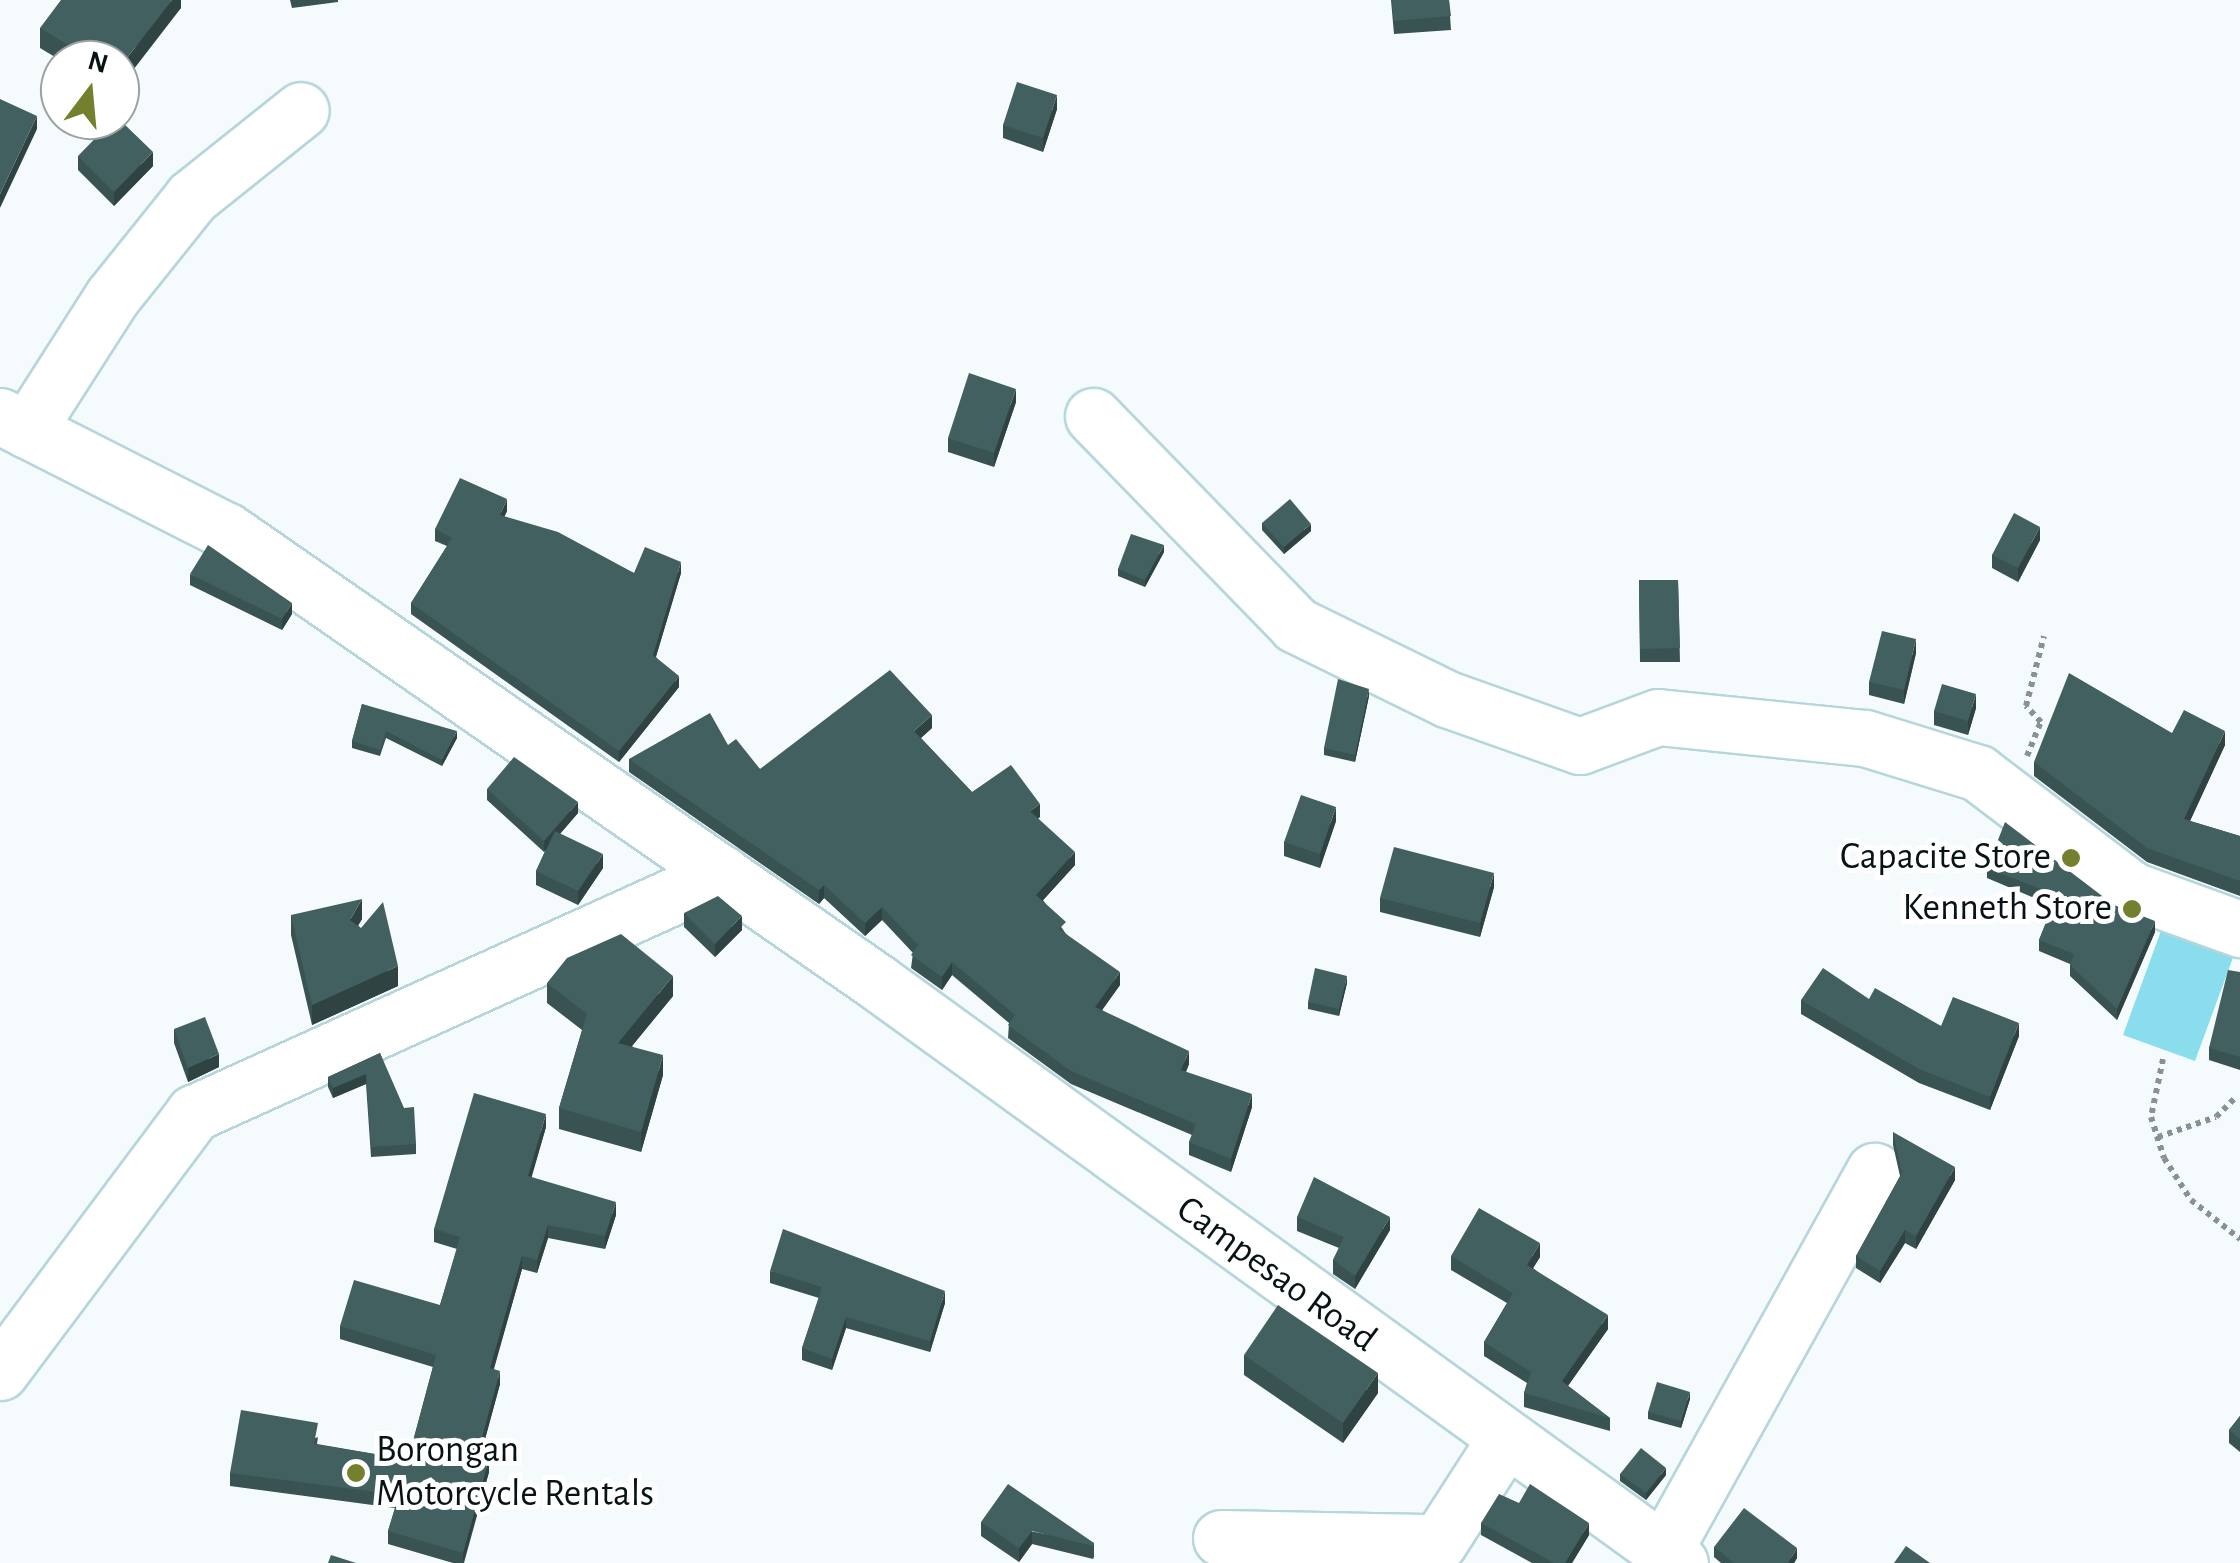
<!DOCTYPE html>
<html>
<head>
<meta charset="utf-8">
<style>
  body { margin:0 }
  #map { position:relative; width:2240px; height:1563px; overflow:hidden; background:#f5fbfd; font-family:"Alegreya Sans",sans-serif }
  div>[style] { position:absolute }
  .green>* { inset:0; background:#8added }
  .path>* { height:6px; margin-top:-3px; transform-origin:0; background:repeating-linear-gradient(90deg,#889193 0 5px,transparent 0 10px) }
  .roads { filter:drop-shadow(2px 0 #b6d6dc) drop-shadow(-2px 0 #b6d6dc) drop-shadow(0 2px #b6d6dc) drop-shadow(0 -2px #b6d6dc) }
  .minor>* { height:55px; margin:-27.5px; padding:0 27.5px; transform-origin:27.5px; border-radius:27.5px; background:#fff }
  .wall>* { inset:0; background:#395352 }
  .shaded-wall>* { inset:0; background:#2e4342 }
  .building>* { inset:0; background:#42605f }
  .dots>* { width:28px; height:28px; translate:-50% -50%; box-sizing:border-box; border:5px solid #fff; border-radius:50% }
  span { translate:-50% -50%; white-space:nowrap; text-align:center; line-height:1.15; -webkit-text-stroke:10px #fff; paint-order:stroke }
  .poi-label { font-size:38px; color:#081316 }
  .right { translate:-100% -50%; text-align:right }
  .left { translate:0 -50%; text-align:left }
  .street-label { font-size:38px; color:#081316 }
  .north { position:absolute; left:40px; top:40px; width:100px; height:100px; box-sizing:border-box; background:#fff; border:2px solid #9ca1a2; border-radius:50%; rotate:16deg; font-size:28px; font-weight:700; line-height:40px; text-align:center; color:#081316 }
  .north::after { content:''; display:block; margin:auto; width:35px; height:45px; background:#74802d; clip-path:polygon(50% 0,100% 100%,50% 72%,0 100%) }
</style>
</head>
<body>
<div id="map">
  <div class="green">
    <i style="clip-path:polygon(2166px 917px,2238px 944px,2195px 1061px,2123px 1035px)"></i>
  </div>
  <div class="path">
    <i style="left:2027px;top:756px;width:37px;rotate:-68deg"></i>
    <i style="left:2041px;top:722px;width:22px;rotate:-133deg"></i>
    <i style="left:2026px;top:706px;width:72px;rotate:-75.6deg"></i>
    <i style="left:2163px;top:1059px;width:59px;rotate:101.7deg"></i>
    <i style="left:2151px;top:1117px;width:43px;rotate:72.4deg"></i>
    <i style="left:2164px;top:1158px;width:50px;rotate:57.3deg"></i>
    <i style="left:2191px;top:1200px;width:63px;rotate:38.5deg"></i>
    <i style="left:2158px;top:1137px;width:61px;rotate:-19deg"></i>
    <i style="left:2216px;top:1117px;width:27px;rotate:-45deg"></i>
  </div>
  <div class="roads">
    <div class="minor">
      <i style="left:0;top:416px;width:254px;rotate:26.9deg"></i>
      <i style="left:227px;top:531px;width:791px;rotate:34.75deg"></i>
      <i style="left:877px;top:982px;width:991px;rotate:35.89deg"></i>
      <i style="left:1093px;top:416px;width:291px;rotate:45.8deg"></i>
      <i style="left:1296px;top:625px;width:168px;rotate:26.1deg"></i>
      <i style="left:1447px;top:699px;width:141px;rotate:19.5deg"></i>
      <i style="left:1580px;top:746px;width:83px;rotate:-20.4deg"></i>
      <i style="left:1658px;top:717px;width:208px;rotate:5.8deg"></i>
      <i style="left:1865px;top:738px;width:118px;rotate:17.2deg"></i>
      <i style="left:1978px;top:773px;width:193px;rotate:37.2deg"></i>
      <i style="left:2132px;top:890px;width:115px;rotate:19.9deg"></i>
      <i style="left:27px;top:430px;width:158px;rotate:-57.4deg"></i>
      <i style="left:112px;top:297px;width:128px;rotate:-51.3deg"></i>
      <i style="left:192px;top:197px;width:139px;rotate:-38.6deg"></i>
      <i style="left:0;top:1372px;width:324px;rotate:-53.2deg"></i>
      <i style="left:194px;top:1113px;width:580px;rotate:-24.35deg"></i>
      <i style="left:1221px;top:1538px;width:218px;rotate:1.1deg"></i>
      <i style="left:1439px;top:1542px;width:120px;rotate:-57.2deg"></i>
      <i style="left:1663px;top:1552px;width:436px;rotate:-61deg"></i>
    </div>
  </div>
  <div class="wall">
    <i style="clip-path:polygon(181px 0,181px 8px,120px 60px,60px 60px,40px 48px,40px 28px)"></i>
    <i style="clip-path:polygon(290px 0,338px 0,338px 2px,292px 8px)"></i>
    <i style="clip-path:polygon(1391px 0,1449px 0,1451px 30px,1394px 34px)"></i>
    <i style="clip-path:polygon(1057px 109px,1043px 152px,1003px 138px,1003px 125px)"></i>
    <i style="clip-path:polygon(78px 156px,153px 166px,114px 206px,78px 170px)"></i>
    <i style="clip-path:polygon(1016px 402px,994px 467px,948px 452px,948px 438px)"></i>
    <i style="clip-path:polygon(507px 511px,504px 517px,634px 573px,681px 573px,656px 657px,679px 687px,619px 762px,411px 614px,411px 603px,447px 546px,435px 541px,435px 529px)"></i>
    <i style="clip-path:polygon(1262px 523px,1311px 531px,1284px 554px,1262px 530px)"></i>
    <i style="clip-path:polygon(2040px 540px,2018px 582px,1992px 568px,1992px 555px)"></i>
    <i style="clip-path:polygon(1164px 552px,1145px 587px,1118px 576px,1118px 569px)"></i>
    <i style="clip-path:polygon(190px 574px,292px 614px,282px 630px,190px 585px)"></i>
    <i style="clip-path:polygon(1639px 580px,1678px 580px,1680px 662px,1640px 662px)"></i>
    <i style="clip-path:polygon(1916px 653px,1904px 704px,1869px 695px,1869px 682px)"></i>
    <i style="clip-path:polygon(1369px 696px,1355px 762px,1324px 755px,1324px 748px)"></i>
    <i style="clip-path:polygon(362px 704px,457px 738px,442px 766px,386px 738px,380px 756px,352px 748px,352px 741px)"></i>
    <i style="clip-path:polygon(1976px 708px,1968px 735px,1934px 725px,1934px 711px)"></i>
    <i style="clip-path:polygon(932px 728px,921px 738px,972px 792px,1040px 817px,1038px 818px,1075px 865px,1043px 900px,1066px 934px,1120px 985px,1102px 1010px,1189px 1064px,1186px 1072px,1252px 1107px,1231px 1172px,1189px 1155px,1189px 1142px,1192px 1135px,1071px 1084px,1008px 1038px,1009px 1023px,952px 975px,942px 990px,911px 968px,913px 953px,882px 920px,865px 936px,824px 898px,819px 904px,629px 772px,629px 759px,728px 745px,760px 769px)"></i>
    <i style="clip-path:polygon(2172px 733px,2225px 745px,2190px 821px,2240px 836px,2240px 896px,2147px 862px,2034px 776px,2034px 762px)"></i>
    <i style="clip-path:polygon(487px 789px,578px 813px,560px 834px,603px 868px,578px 905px,536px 885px,536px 871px,546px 849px,544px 852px,487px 800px)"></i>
    <i style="clip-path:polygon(1336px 821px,1320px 868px,1284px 856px,1284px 842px)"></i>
    <i style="clip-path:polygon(1987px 868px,2114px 905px,2155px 932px,2117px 1020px,2070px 976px,2070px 964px,2039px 951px,2039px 940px,2049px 915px,2039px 911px,2039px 900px,1987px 878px)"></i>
    <i style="clip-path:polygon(1494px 887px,1480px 937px,1380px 912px,1380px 898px)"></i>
    <i style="clip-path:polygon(684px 913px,742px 930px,715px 957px,684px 927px)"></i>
    <i style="clip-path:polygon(291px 915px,362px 919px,358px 925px,398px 986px,312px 1025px,291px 935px)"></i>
    <i style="clip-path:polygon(2240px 972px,2240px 1070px,2209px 1060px,2209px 1048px)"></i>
    <i style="clip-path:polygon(547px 983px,673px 996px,632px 1046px,663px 1075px,641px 1152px,559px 1129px,559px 1108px,582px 1030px,547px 1003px)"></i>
    <i style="clip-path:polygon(1347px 983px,1339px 1016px,1308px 1009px,1308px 1002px)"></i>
    <i style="clip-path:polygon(1869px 999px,1941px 1026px,2019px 1036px,1990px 1110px,1919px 1083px,1801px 1014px,1801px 1000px)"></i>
    <i style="clip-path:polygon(174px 1029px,219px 1067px,188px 1082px,174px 1043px)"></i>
    <i style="clip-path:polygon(380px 1053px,416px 1144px,416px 1154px,371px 1157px,366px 1084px,333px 1098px,328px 1087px,328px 1077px)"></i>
    <i style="clip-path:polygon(546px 1127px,531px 1177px,616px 1215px,605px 1249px,548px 1238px,537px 1273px,522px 1269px,494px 1369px,500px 1384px,480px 1457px,489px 1472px,464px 1563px,453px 1563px,388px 1544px,388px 1531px,395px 1508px,230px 1486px,230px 1473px,318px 1437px,317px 1444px,398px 1458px,412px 1445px,433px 1367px,340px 1339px,340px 1326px,440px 1305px,457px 1249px,434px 1242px,434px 1229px)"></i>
    <i style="clip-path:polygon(1893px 1132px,1955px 1180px,1916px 1249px,1905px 1243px,1880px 1283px,1856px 1268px,1856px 1256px,1900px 1176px,1893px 1145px)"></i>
    <i style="clip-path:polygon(1297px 1217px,1390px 1230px,1355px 1289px,1333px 1274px,1333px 1260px,1339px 1248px,1297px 1231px)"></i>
    <i style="clip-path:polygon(1451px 1256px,1540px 1257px,1533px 1268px,1608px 1329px,1568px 1386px,1610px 1418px,1610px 1431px,1524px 1407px,1524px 1393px,1527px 1383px,1484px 1356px,1484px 1342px,1507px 1303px,1451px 1270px)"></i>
    <i style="clip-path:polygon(770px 1271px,945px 1303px,930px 1352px,846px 1328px,832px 1370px,802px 1360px,802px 1348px,819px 1298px,770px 1283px)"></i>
    <i style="clip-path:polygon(1244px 1355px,1378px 1393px,1343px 1443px,1244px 1375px)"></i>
    <i style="clip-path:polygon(1690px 1399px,1681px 1428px,1648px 1419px,1648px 1412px)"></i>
    <i style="clip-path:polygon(2240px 1416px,2240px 1452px,2229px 1443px,2229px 1430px)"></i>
    <i style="clip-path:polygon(1620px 1474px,1666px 1475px,1646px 1500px,1620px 1481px)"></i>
    <i style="clip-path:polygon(1519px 1503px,1589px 1535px,1572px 1563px,1532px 1563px,1481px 1535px,1481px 1523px)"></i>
    <i style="clip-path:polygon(981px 1522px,1094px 1543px,1094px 1557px,1093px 1559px,1032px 1544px,1019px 1562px,981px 1536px)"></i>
    <i style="clip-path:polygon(1714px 1547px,1797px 1558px,1794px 1563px,1721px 1563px,1714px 1557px)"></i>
  </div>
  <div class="shaded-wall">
    <i style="clip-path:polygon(172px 0,181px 0,181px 8px,120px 87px,120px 67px)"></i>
    <i style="clip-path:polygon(1057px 95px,1057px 109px,1043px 152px,1043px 138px)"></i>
    <i style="clip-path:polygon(37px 116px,37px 129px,0 208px,0 194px)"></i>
    <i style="clip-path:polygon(153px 152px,153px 166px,114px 206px,114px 192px)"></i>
    <i style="clip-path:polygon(1016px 389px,1016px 402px,994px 467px,994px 453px)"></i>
    <i style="clip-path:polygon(507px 499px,507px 511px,500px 526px,500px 515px)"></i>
    <i style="clip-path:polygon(1311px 524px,1311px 531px,1284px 554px,1284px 547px)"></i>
    <i style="clip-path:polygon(2040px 527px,2040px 540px,2018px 582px,2018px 568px)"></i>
    <i style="clip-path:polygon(1164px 545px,1164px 552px,1145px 587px,1145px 580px)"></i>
    <i style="clip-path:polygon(681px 562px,681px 573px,653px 666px,653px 655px)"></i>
    <i style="clip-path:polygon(292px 603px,292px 614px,282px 630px,282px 619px)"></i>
    <i style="clip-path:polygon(1916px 639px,1916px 653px,1904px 704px,1904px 690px)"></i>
    <i style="clip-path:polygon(679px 676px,679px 687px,619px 762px,619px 751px)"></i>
    <i style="clip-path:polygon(1369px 689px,1369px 696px,1355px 762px,1355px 755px)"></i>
    <i style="clip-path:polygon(1976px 694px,1976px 708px,1968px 735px,1968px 721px)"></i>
    <i style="clip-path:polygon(932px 715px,932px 728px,914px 744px,914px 731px)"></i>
    <i style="clip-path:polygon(457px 731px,457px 738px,442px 766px,442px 760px)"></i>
    <i style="clip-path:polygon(2225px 731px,2225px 745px,2184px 834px,2184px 819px)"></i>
    <i style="clip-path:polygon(578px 802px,578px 813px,544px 852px,544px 841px)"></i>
    <i style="clip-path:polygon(1040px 804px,1040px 817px,1030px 824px,1030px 811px)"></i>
    <i style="clip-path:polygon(1336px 807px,1336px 821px,1320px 868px,1320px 854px)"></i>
    <i style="clip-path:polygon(1075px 852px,1075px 865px,1036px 908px,1036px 895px)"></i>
    <i style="clip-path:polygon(603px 854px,603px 868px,578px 905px,578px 891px)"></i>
    <i style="clip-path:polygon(1494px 873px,1494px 887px,1480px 937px,1480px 923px)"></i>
    <i style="clip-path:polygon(824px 885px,824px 898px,819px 904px,819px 890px)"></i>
    <i style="clip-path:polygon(362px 899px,362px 919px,350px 940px,350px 920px)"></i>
    <i style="clip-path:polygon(882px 907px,882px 920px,865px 936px,865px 923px)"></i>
    <i style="clip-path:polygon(742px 916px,742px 930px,715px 957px,715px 944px)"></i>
    <i style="clip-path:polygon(2155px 921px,2155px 932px,2117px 1020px,2117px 1009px)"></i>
    <i style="clip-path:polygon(952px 962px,952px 975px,942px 990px,942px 977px)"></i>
    <i style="clip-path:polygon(398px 966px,398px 986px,312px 1025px,312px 1005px)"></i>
    <i style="clip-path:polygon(1120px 972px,1120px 985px,1095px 1020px,1095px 1007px)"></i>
    <i style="clip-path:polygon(673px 976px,673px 996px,618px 1063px,618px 1043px)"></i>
    <i style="clip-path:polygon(1347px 976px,1347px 983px,1339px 1016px,1339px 1009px)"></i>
    <i style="clip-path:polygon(2019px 1023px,2019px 1036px,1990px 1110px,1990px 1097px)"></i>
    <i style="clip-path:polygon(1189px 1051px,1189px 1064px,1181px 1083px,1181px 1070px)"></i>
    <i style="clip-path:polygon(219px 1054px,219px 1067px,188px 1082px,188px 1068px)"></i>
    <i style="clip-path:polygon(663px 1055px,663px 1075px,641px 1152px,641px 1132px)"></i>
    <i style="clip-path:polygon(366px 1074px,366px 1084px,333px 1098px,333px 1088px)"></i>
    <i style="clip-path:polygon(1252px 1094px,1252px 1107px,1231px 1172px,1231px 1159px)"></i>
    <i style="clip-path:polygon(546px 1114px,546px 1127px,528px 1190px,528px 1176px)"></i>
    <i style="clip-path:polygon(1955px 1167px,1955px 1180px,1916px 1249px,1916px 1236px)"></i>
    <i style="clip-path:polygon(616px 1202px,616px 1215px,605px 1249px,605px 1236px)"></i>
    <i style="clip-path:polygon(1390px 1217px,1390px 1230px,1355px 1289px,1355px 1276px)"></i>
    <i style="clip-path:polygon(548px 1225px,548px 1238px,537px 1273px,537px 1260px)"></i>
    <i style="clip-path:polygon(1905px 1230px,1905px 1243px,1880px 1283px,1880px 1271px)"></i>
    <i style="clip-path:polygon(1540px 1243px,1540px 1257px,1527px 1278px,1527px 1265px)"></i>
    <i style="clip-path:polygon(522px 1256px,522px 1269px,490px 1381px,490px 1368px)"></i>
    <i style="clip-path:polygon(945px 1291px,945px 1303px,930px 1352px,930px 1341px)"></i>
    <i style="clip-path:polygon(1608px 1315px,1608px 1329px,1562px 1394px,1562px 1381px)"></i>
    <i style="clip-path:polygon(846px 1317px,846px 1328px,832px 1370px,832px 1359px)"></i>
    <i style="clip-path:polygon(500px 1371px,500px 1384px,477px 1469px,477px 1456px)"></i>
    <i style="clip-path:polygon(1378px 1373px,1378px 1393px,1343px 1443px,1343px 1423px)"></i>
    <i style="clip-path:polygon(1690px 1392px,1690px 1399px,1681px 1428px,1681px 1421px)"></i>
    <i style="clip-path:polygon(489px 1459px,489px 1472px,463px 1563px,463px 1553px)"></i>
    <i style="clip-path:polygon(1666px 1468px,1666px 1475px,1646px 1500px,1646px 1493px)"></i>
    <i style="clip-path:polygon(1589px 1523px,1589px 1535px,1572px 1563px,1565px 1563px)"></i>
    <i style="clip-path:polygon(1032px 1531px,1032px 1544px,1019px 1562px,1019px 1548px)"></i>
    <i style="clip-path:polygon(1797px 1548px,1797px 1558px,1794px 1563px,1788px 1563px)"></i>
  </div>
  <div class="building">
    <i style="clip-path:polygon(61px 0,172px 0,120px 67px,120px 60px,93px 60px,40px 28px)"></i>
    <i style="clip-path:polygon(1392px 0,1449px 0,1451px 16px,1394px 21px)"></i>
    <i style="clip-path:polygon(1017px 82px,1057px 95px,1043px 138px,1003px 125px)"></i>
    <i style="clip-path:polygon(0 99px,37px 116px,0 194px)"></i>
    <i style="clip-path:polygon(113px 120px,120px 120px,153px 152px,114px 192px,78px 156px)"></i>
    <i style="clip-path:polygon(969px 373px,1016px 389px,994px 453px,948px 438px)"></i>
    <i style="clip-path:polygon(460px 478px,507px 499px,500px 515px,558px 532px,634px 573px,645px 547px,681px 562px,653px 655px,679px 676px,619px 751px,411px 603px,452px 538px,435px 529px)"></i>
    <i style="clip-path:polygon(1290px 499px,1311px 524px,1284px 547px,1262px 523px)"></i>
    <i style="clip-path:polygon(2014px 513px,2040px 527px,2018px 568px,1992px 555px)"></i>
    <i style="clip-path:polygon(1131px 534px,1164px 545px,1145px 580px,1118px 569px)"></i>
    <i style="clip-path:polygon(208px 545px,292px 603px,282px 619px,190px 574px)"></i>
    <i style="clip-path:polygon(1639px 580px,1678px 580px,1680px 648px,1640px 649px)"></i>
    <i style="clip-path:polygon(1882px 631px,1916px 639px,1904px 690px,1869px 682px)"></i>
    <i style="clip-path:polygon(890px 670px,932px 715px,914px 731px,972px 792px,1011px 765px,1040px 804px,1030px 811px,1075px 852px,1036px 895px,1066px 922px,1059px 929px,1120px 972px,1095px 1007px,1189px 1051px,1181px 1070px,1252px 1094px,1231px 1159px,1189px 1142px,1196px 1124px,1071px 1071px,1008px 1025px,1015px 1015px,952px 962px,942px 977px,911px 955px,918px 945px,882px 907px,865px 923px,824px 885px,819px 890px,629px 759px,710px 713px,728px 745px,736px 739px,760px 769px)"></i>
    <i style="clip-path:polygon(2069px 673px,2172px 733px,2184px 710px,2225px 731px,2184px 819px,2240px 836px,2240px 881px,2147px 848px,2034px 762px)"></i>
    <i style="clip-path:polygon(1338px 679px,1369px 689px,1355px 755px,1324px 748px)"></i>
    <i style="clip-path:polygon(1942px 684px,1976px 694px,1968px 721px,1934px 711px)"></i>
    <i style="clip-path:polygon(362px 704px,457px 731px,442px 760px,386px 731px,380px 750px,352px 741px)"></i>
    <i style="clip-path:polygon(514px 757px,578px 802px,544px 841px,487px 789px)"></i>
    <i style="clip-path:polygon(1301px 795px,1336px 807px,1320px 854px,1284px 842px)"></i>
    <i style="clip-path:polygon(2005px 822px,2114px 905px,2155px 921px,2117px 1009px,2070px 965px,2074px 954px,2039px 940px,2053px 905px,2039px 900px,2043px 890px,1987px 868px)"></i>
    <i style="clip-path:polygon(555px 831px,603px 854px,578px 891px,536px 871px)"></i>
    <i style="clip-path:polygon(1394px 847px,1494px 873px,1480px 923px,1380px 898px)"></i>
    <i style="clip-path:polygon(718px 896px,742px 916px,715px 944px,684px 913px)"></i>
    <i style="clip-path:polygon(362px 899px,350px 920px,361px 928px,383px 902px,398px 966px,312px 1005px,291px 915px)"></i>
    <i style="clip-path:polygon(621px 934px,673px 976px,618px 1043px,663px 1055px,641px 1132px,559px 1108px,587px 1014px,547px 983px,567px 958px)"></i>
    <i style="clip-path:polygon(1315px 968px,1347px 976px,1339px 1009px,1308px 1002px)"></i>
    <i style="clip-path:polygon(1823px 968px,1869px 999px,1875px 988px,1941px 1026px,1953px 997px,2019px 1023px,1990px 1097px,1919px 1069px,1801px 1000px)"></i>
    <i style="clip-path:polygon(2228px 970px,2240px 972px,2240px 1057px,2209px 1048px)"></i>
    <i style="clip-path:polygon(205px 1017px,219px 1054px,188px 1068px,174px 1029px)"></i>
    <i style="clip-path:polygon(380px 1053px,404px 1108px,414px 1107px,416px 1144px,371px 1147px,366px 1074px,333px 1088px,328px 1077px)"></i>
    <i style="clip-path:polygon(474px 1093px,546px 1114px,528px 1176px,616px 1202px,605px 1236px,548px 1225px,537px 1260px,522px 1256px,490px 1368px,500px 1371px,477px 1456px,489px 1459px,463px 1553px,388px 1531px,399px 1495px,230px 1473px,241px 1410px,318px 1423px,314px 1444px,398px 1458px,402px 1442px,412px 1445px,436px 1355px,340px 1326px,354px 1280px,440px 1305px,460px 1237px,434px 1229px)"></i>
    <i style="clip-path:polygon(1893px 1132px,1955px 1167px,1916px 1236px,1905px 1230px,1880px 1271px,1856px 1256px,1902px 1173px)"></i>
    <i style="clip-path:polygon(1314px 1177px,1390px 1217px,1355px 1276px,1333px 1260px,1344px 1237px,1297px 1217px)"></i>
    <i style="clip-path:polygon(1479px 1208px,1540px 1243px,1527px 1265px,1608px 1315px,1562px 1381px,1610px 1418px,1524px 1393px,1531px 1372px,1484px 1342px,1513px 1293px,1451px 1256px)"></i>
    <i style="clip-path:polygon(783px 1229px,945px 1291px,930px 1341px,846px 1317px,832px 1359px,802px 1348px,822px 1287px,770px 1271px)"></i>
    <i style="clip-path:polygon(1278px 1305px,1378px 1373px,1343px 1423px,1244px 1355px)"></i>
    <i style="clip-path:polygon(1657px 1382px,1690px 1392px,1681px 1421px,1648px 1412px)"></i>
    <i style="clip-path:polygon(2240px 1416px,2240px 1439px,2229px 1430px)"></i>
    <i style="clip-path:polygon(1641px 1448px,1666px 1468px,1646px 1493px,1620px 1474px)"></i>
    <i style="clip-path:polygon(1008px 1484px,1094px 1543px,1093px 1546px,1032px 1531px,1019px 1548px,981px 1522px)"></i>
    <i style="clip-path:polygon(1530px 1484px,1589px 1523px,1565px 1563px,1554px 1563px,1481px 1523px,1499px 1494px,1519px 1503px)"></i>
    <i style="clip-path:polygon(1744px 1508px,1797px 1548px,1788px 1563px,1734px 1563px,1714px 1547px)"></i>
    <i style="clip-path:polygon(1906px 1546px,1930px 1563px,1894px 1563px)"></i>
    <i style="clip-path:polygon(331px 1555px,356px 1563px,328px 1563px)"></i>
  </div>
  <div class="dots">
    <i style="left:2071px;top:858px;background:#74802d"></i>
    <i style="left:2132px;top:909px;background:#74802d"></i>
    <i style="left:356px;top:1473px;background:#74802d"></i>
  </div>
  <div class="poi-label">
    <span class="right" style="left:2051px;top:858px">Capacite Store</span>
    <span class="right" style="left:2112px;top:909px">Kenneth Store</span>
    <span class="left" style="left:376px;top:1473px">Borongan<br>Motorcycle Rentals</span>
  </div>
  <div class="street-label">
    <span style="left:1276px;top:1275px;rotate:36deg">Campesao Road</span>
  </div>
  <div class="north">N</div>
</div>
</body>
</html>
